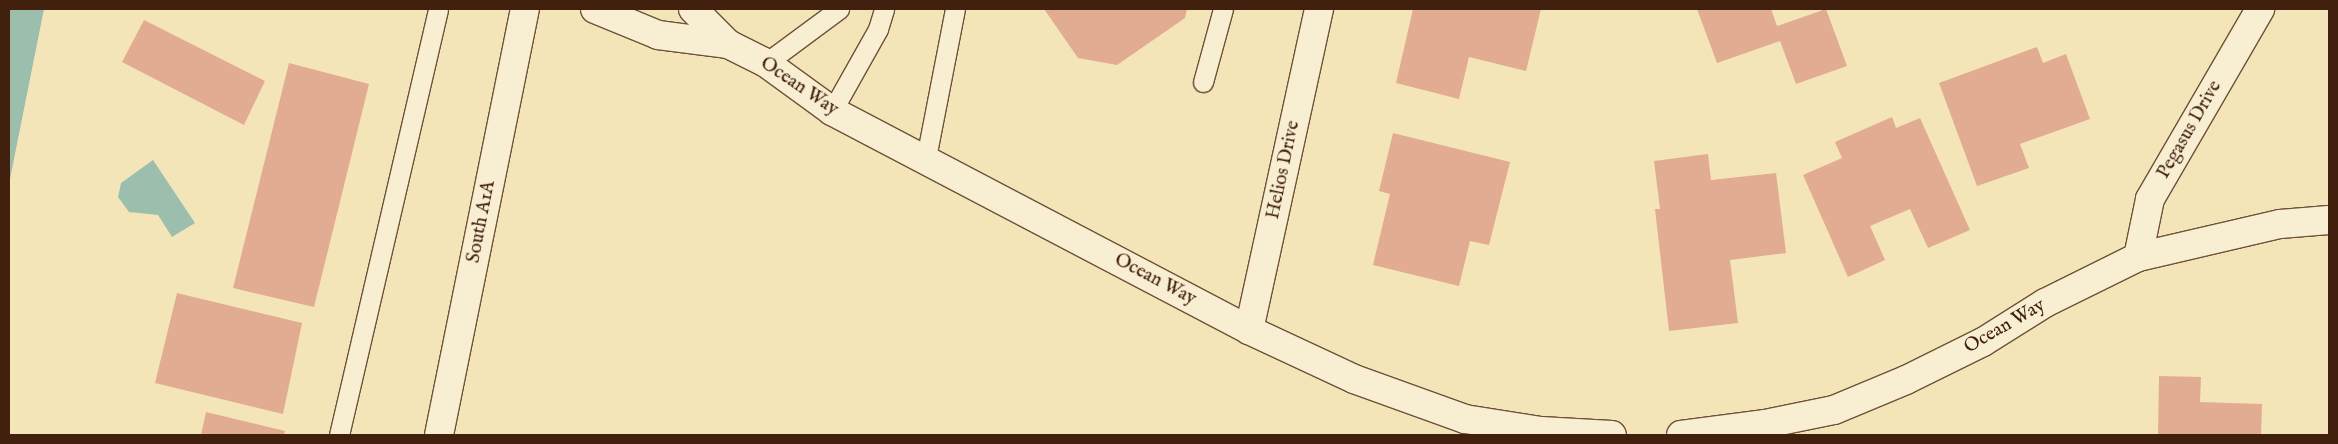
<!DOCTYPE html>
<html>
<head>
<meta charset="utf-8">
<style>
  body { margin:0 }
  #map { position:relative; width:2338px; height:444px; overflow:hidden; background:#f4e5b8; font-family:"IM FELL English",serif }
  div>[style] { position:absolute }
  .water>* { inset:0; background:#9cbfad }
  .building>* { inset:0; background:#e1ac92 }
  .roads { filter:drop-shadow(1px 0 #6e5138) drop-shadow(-1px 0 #6e5138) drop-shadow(0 1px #6e5138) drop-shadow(0 -1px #6e5138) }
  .service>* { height:19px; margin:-9.5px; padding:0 9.5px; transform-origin:9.5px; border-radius:9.5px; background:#f8eed1 }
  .minor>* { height:28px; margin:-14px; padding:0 14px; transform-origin:14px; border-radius:14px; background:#f8eed1 }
  .tertiary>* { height:28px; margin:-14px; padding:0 14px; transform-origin:14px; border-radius:14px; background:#f8eed1 }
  span { translate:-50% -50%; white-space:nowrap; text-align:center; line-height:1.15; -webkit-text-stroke:4px #f8eed1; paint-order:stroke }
  .street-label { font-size:19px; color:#41200e }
  .frame { position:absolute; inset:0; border:10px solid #41200e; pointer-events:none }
</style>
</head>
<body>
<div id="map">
  <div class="water">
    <i style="clip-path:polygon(9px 9px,44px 9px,9px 184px)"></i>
    <i style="clip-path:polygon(153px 160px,195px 223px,172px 237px,158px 215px,129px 212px,118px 197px,121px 183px)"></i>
  </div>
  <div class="building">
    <i style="clip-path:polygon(1044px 9px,1187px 9px,1185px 18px,1117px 65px,1078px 58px)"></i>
    <i style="clip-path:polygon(1413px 9px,1541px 9px,1526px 71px,1469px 57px,1459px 99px,1396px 83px)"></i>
    <i style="clip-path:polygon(1697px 9px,1771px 9px,1777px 26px,1826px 9px,1847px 66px,1796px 84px,1780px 41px,1717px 63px)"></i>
    <i style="clip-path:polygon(144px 20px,265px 81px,244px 125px,122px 62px)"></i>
    <i style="clip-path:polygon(2037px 47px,2043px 63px,2066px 54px,2090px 119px,2020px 144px,2029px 168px,1977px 186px,1939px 83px)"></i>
    <i style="clip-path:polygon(289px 63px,369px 84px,314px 307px,233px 288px)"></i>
    <i style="clip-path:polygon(1892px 117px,1896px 128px,1920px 118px,1970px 230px,1928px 248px,1910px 209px,1870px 226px,1885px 260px,1848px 277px,1803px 175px,1842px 158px,1835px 142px)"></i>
    <i style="clip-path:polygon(1393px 133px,1510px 162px,1489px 245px,1470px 241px,1459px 286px,1373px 265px,1390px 194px,1379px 191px)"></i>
    <i style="clip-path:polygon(1708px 154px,1711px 180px,1776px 173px,1786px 253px,1730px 260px,1738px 323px,1669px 331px,1655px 209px,1660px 209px,1654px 161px)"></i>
    <i style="clip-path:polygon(177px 293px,302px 323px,283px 414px,155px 383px)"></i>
    <i style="clip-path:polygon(2159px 376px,2201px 377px,2200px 402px,2262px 404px,2261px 435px,2158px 435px)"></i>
    <i style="clip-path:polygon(206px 412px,285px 431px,284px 435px,201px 435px)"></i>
  </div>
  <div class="roads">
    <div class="service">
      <i style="left:766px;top:63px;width:91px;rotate:-36.5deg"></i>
      <i style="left:1203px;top:82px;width:76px;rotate:-74.7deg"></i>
      <i style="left:832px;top:111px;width:94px;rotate:-60.7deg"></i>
      <i style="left:878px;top:29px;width:21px;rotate:-73deg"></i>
      <i style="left:926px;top:158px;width:152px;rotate:-79deg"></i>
      <i style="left:339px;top:435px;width:437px;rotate:-76.9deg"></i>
    </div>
    <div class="minor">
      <i style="left:2138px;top:257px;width:59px;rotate:-78.3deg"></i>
      <i style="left:2150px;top:199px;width:220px;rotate:-59.9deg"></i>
      <i style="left:1249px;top:330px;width:329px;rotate:-77.7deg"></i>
    </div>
    <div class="tertiary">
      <i style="left:595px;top:9px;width:68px;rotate:22.4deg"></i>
      <i style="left:658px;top:35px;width:71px;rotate:7.3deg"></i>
      <i style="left:693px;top:9px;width:49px;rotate:45deg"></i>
      <i style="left:728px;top:44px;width:42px;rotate:26.6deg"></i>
      <i style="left:766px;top:63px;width:82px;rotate:36deg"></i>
      <i style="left:832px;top:111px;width:471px;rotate:27.7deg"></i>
      <i style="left:1249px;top:330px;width:116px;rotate:25deg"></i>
      <i style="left:1354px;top:379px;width:118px;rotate:19.8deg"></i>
      <i style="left:1465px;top:419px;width:77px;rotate:9deg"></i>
      <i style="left:1541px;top:431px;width:71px;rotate:3.2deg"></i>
      <i style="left:439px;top:435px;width:435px;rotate:-78.6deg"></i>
      <i style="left:1681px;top:435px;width:85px;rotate:-7.5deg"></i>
      <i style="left:1765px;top:424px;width:70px;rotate:-11.5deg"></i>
      <i style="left:1834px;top:410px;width:78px;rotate:-22.6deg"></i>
      <i style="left:1906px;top:380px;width:86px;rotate:-26.3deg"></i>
      <i style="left:1983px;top:342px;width:73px;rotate:-32.2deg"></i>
      <i style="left:2045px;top:303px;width:104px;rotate:-26.3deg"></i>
      <i style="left:2138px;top:257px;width:146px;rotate:-13.1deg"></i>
      <i style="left:2280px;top:224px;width:49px;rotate:-4.7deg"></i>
    </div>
  </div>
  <div class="street-label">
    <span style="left:799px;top:87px;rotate:34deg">Ocean Way</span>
    <span style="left:2190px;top:130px;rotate:-60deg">Pegasus Drive</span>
    <span style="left:1284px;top:170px;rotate:-78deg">Helios Drive</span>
    <span style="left:482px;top:222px;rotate:-79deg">South A1A</span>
    <span style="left:1155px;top:280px;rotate:28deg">Ocean Way</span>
    <span style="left:2005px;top:327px;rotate:-30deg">Ocean Way</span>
  </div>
  <div class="frame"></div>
</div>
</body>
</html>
